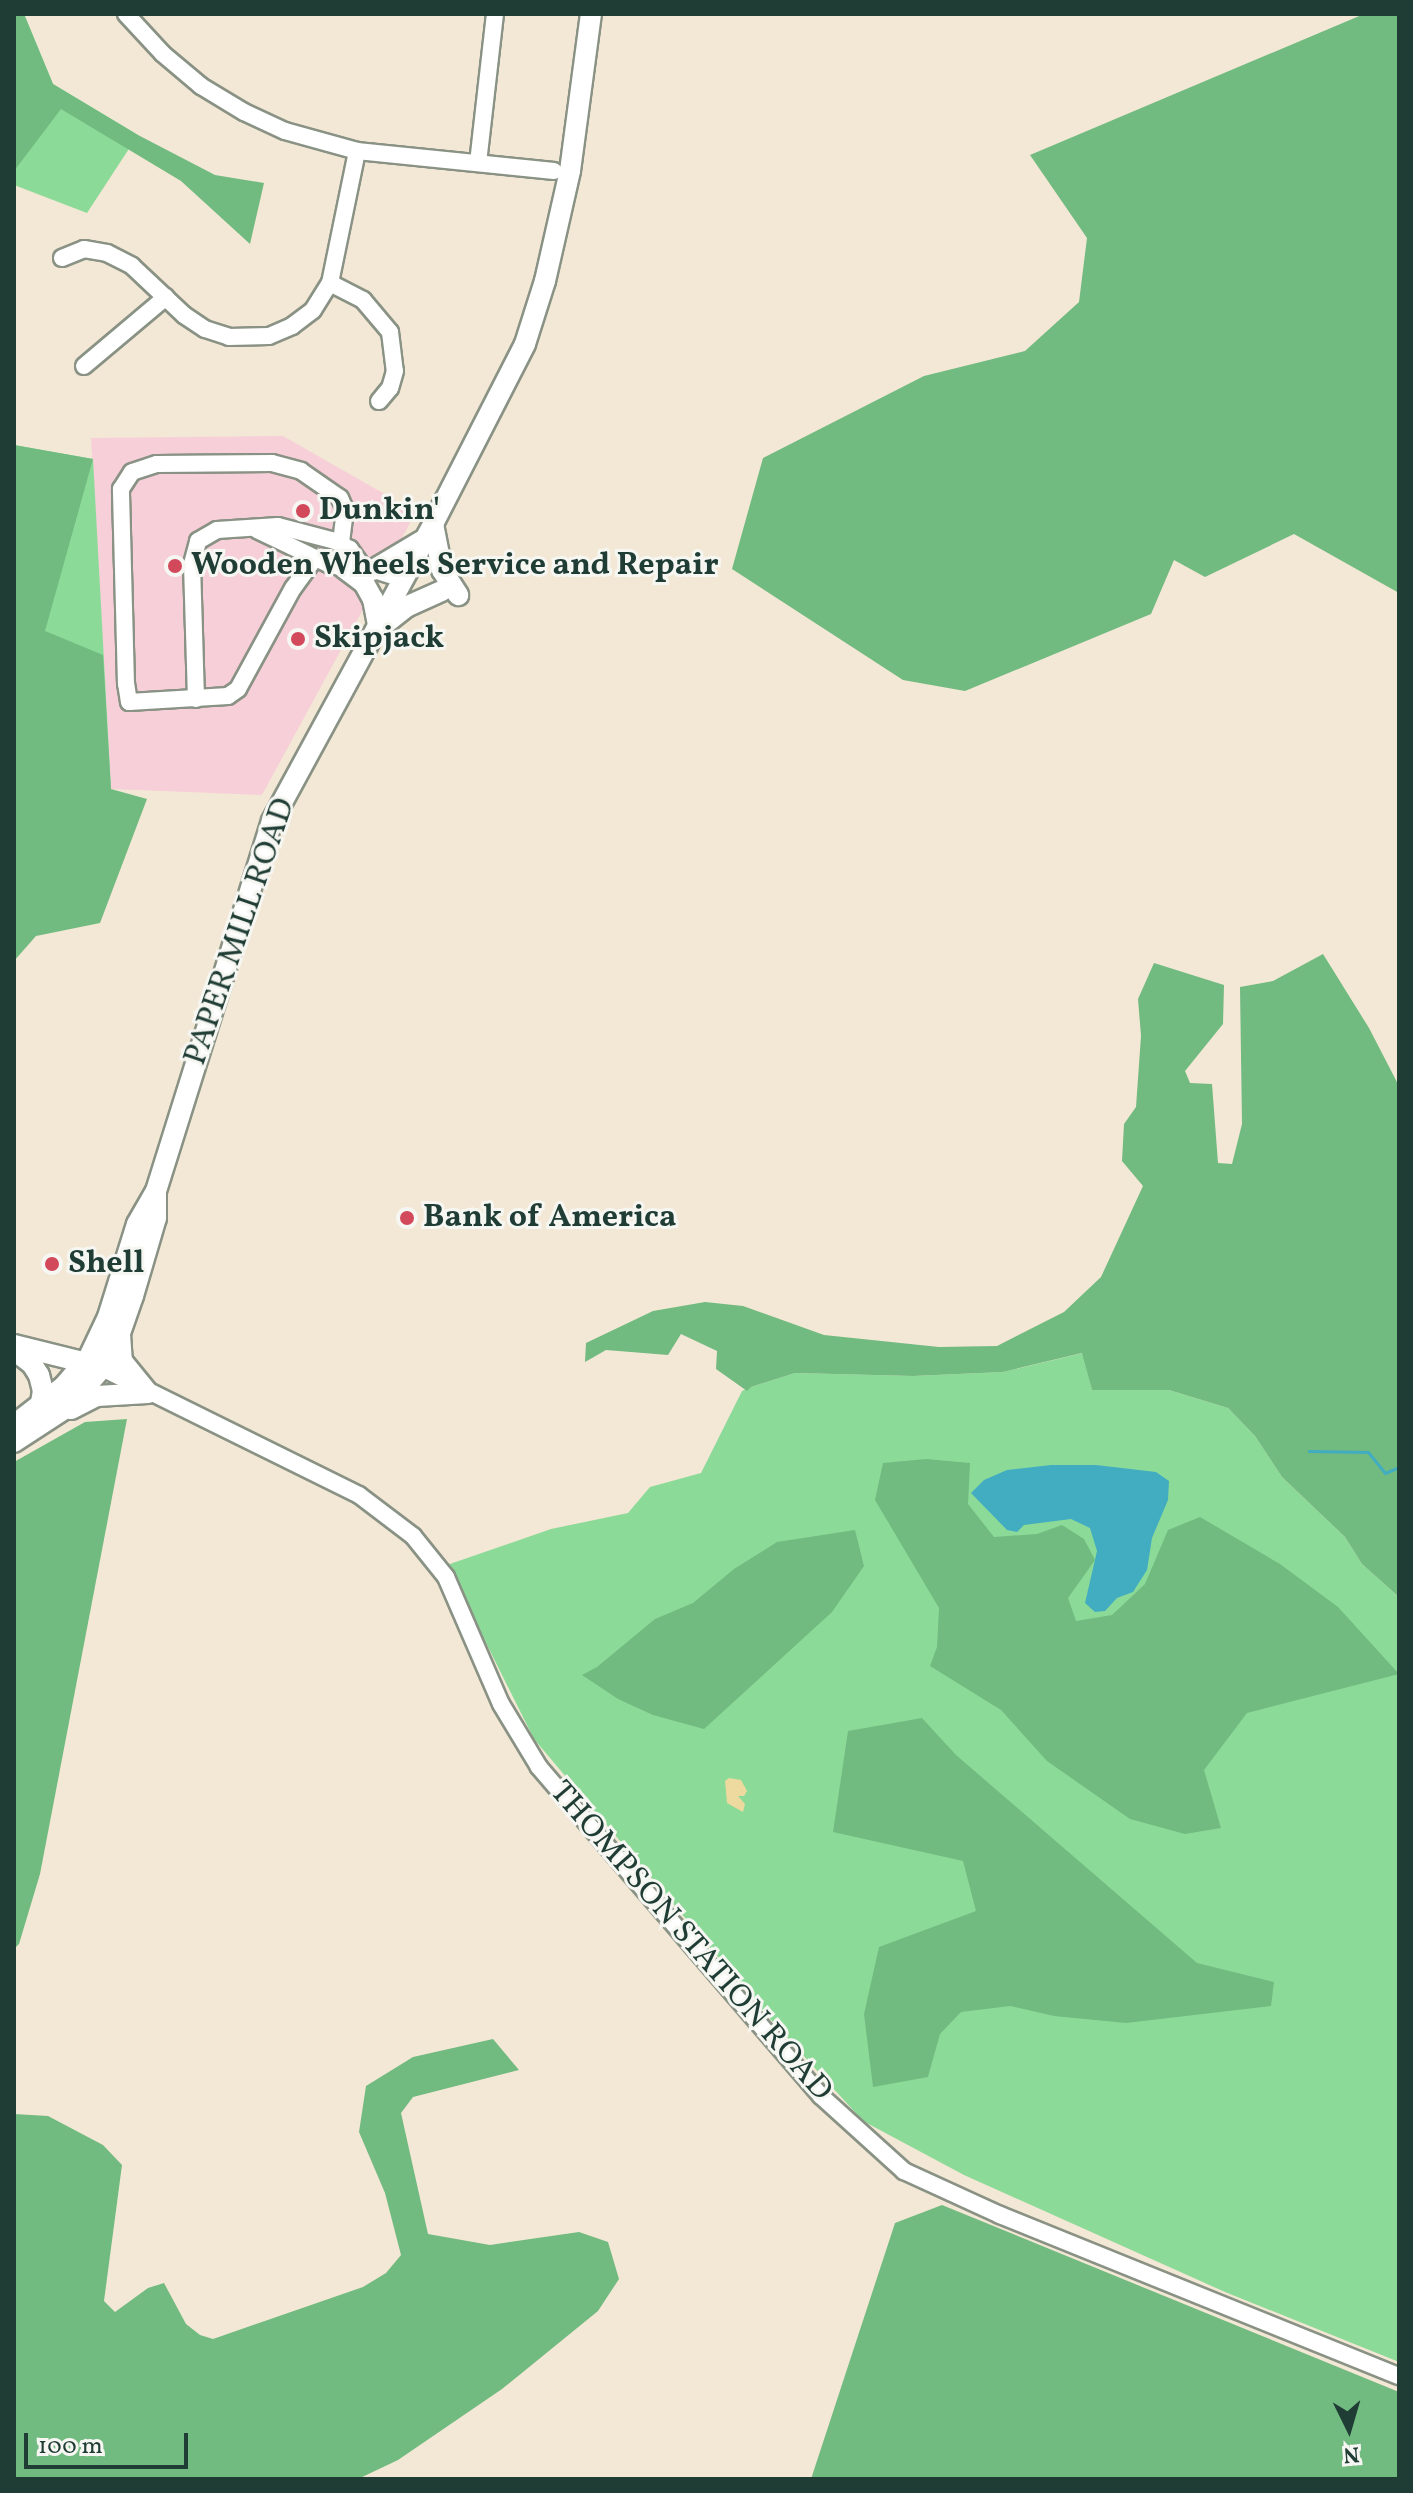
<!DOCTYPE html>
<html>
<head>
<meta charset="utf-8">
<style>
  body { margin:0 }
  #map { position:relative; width:1413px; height:2493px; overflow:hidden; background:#f3e8d5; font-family:Vollkorn,serif }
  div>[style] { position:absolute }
  .built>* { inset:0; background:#f6cfd8 }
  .green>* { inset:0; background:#8cda98 }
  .forest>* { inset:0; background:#71ba80 }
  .sand>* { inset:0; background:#eeda9e }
  .water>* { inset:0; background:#42adc1 }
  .stream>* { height:3px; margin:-1.5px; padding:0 1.5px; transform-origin:1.5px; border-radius:1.5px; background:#42adc1 }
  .roads { filter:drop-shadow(2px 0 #899284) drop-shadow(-2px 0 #899284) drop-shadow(0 2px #899284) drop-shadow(0 -2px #899284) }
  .minor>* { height:16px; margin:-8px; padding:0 8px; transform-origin:8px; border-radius:8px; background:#fff }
  .major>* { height:20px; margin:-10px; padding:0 10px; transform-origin:10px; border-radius:10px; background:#fff }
  .dots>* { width:22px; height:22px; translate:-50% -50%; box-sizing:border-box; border:4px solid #f6f6f2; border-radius:50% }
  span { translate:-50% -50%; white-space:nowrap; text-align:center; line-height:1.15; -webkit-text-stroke:6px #f6f6f2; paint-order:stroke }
  .poi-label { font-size:32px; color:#1f3d34; font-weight:700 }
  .left { translate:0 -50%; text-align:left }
  .street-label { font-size:32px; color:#1f3d34 }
  .frame { position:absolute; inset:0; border:16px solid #1f3d34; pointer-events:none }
  .north { position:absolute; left:1309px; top:2389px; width:80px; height:80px; -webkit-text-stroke:6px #f6f6f2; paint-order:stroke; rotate:175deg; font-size:22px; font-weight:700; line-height:32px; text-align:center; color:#1f3d34 }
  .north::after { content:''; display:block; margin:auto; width:28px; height:36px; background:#1f3d34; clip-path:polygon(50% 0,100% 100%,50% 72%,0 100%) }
  .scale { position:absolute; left:24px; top:2433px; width:164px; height:36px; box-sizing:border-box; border:4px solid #1f3d34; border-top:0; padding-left:10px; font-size:24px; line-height:28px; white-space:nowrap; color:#1f3d34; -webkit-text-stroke:6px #f6f6f2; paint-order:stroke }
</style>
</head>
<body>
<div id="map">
  <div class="built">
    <i style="clip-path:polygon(283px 436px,416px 512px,262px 795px,111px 789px,91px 438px)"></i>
  </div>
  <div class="green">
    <i style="clip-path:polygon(14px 14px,24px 14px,53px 84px,138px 135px,87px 213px,14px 185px)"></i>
    <i style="clip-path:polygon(14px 445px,93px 459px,111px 789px,14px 879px)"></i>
    <i style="clip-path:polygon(1083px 1353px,1092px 1390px,1169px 1390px,1228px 1408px,1255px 1436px,1282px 1477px,1345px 1537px,1362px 1564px,1399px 1597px,1399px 2362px,1225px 2292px,964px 2175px,863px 2121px,772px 2021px,534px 1739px,447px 1565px,551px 1529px,628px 1513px,650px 1487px,701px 1473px,742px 1391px,751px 1387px,795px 1373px,913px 1376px,1003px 1372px)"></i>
  </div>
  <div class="forest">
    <i style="clip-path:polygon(14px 14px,24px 14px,53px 84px,138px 135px,215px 175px,264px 183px,250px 244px,181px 181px,61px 109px,14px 171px)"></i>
    <i style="clip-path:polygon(1364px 14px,1399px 14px,1399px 593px,1294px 534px,1205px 577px,1174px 560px,1151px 614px,965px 691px,903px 680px,732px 569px,763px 458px,924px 376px,1025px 351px,1079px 302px,1087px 238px,1030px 155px)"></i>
    <i style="clip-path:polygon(14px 445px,93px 459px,45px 631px,103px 655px,111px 789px,147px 799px,100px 923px,36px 936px,14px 961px)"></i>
    <i style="clip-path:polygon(1323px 954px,1369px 1028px,1399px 1086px,1399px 1597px,1362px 1564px,1345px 1537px,1282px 1477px,1255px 1436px,1228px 1408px,1169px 1390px,1092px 1390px,1082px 1353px,1003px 1372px,913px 1376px,795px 1373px,751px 1387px,747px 1391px,716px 1369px,717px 1351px,681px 1334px,668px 1355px,606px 1350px,585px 1362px,586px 1343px,653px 1311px,705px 1302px,743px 1306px,824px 1335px,939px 1347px,997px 1346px,1064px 1312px,1101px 1277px,1143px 1186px,1122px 1161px,1124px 1124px,1136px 1107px,1141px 1036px,1138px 999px,1154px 963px,1224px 985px,1223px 1024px,1185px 1071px,1190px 1083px,1212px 1084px,1218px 1163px,1232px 1164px,1242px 1124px,1240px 987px,1273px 981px)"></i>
    <i style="clip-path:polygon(127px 1419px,40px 1874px,19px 1944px,14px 1949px,14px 1462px,85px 1422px)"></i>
    <i style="clip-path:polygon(926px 1459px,970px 1463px,968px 1504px,994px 1537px,1037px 1534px,1062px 1525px,1084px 1539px,1095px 1560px,1068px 1598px,1076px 1621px,1112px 1615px,1145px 1584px,1168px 1530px,1200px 1517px,1280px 1564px,1338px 1607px,1399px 1674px,1247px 1713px,1204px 1770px,1221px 1828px,1185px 1834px,1130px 1819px,1047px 1761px,1001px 1710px,930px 1666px,937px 1647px,939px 1608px,875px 1500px,883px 1463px)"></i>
    <i style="clip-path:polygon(855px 1530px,864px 1566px,832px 1612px,704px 1729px,653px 1715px,618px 1699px,582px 1675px,597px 1667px,655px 1619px,693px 1603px,734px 1569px,777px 1542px)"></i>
    <i style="clip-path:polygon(922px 1718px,956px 1755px,1197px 1963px,1274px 1982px,1271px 2006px,1126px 2023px,1054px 2016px,1010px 2006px,961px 2012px,940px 2034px,928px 2077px,873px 2087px,864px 2014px,879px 1947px,976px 1911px,963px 1861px,833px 1832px,848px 1731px)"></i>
    <i style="clip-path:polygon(493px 2039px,519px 2070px,413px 2097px,401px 2113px,428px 2234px,490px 2245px,579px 2232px,608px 2242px,619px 2279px,598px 2311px,502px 2389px,398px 2460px,358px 2479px,14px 2479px,14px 2114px,48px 2116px,103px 2145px,122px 2165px,104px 2301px,115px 2312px,148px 2288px,164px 2283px,186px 2324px,200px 2335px,213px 2339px,363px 2287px,386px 2273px,401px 2255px,385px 2193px,359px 2132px,366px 2086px,413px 2057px)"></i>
    <i style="clip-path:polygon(942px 2205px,1399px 2392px,1399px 2479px,811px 2479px,895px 2223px)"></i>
  </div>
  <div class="sand">
    <i style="clip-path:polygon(729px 1778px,741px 1780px,747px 1791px,744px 1796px,738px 1796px,745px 1804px,743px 1812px,727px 1803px,725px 1781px)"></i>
  </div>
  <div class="water">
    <i style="clip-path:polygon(1051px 1465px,1096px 1465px,1156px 1472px,1169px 1481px,1168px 1500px,1152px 1538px,1147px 1570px,1133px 1592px,1117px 1598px,1105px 1611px,1095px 1612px,1085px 1603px,1097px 1551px,1090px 1528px,1071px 1519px,1024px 1525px,1017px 1532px,1007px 1530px,971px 1493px,984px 1480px,1007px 1470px)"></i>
  </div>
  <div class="stream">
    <i style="left:1309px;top:1451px;width:59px;rotate:1deg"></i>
    <i style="left:1368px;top:1452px;width:27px;rotate:51deg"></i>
    <i style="left:1385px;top:1473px;width:15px;rotate:-23deg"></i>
  </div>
  <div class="roads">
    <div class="minor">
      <i style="left:126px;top:14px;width:54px;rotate:47.2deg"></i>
      <i style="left:163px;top:54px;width:50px;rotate:40.1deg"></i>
      <i style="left:201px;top:86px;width:50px;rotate:31.2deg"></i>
      <i style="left:244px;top:112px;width:45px;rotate:24.9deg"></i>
      <i style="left:285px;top:131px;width:75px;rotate:15.5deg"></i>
      <i style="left:357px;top:151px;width:198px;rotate:5.8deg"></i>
      <i style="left:478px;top:163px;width:150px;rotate:-83.5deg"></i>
      <i style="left:62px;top:258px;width:24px;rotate:-22deg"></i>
      <i style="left:84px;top:249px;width:23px;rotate:10deg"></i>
      <i style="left:107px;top:253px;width:28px;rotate:27deg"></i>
      <i style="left:132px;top:266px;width:71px;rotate:43.3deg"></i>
      <i style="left:184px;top:315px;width:25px;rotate:34deg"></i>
      <i style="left:205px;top:329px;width:25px;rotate:18deg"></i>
      <i style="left:229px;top:337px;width:40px;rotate:-1.4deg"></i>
      <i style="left:269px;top:336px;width:25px;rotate:-23deg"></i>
      <i style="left:292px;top:326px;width:26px;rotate:-37deg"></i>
      <i style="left:313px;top:310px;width:32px;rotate:-58deg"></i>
      <i style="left:330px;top:283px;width:135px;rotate:-78.4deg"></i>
      <i style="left:330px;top:283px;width:37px;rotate:27deg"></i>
      <i style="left:363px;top:300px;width:42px;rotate:49.8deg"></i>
      <i style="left:390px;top:332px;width:39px;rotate:83deg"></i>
      <i style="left:395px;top:371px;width:18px;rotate:106deg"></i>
      <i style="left:390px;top:388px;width:17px;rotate:130deg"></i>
      <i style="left:84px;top:366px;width:107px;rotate:-40.1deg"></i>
      <i style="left:257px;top:530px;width:79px;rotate:25.6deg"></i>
      <i style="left:328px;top:564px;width:16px;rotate:14deg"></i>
      <i style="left:344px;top:568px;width:18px;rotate:-6deg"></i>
      <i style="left:362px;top:566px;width:43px;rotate:17.6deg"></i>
      <i style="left:315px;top:558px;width:37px;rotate:126deg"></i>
      <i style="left:293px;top:588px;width:115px;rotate:118.6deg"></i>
      <i style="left:238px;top:689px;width:12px;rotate:145deg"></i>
      <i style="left:228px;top:696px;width:99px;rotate:176.5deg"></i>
      <i style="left:129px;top:702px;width:18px;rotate:-99deg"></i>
      <i style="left:126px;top:684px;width:195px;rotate:-91.5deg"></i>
      <i style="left:121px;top:489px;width:20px;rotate:-57deg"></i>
      <i style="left:132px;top:472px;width:26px;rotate:-18deg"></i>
      <i style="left:157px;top:464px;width:115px;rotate:-0.5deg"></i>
      <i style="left:272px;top:463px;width:30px;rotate:15deg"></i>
      <i style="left:301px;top:471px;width:47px;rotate:34.7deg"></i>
      <i style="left:340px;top:498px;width:13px;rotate:67deg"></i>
      <i style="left:345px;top:510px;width:34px;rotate:97deg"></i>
      <i style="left:196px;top:699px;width:135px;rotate:-91.7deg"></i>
      <i style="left:192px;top:564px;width:24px;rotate:-75deg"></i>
      <i style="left:198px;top:541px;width:22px;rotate:-30deg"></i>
      <i style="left:217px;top:530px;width:61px;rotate:-3.8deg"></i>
      <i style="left:278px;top:526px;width:59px;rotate:14.7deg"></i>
      <i style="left:335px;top:541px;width:17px;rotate:28deg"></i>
      <i style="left:350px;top:549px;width:21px;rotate:55deg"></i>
      <i style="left:102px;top:1368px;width:287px;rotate:26.3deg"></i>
      <i style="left:359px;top:1495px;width:68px;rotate:37.2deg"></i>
      <i style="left:413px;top:1536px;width:53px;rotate:51.2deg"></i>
      <i style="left:446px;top:1577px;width:138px;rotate:66.6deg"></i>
      <i style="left:501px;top:1704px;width:74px;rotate:58.9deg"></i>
      <i style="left:539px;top:1767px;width:433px;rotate:49.4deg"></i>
      <i style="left:821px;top:2096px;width:112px;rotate:42.1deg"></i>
      <i style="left:904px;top:2171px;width:106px;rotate:24.6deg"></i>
      <i style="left:1000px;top:2215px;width:430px;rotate:22deg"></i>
    </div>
    <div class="major">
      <i style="left:433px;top:524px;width:47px;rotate:78.9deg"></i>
      <i style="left:442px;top:570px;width:30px;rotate:57deg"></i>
      <i style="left:344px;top:568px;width:25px;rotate:37deg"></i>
      <i style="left:364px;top:583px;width:18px;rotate:61deg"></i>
      <i style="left:373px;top:599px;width:26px;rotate:79deg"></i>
      <i style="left:373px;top:570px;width:55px;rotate:-30.8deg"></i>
      <i style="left:382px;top:626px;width:33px;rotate:-38deg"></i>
      <i style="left:408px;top:606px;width:37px;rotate:-24deg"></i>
      <i style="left:120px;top:1334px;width:27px;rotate:86deg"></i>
      <i style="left:122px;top:1361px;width:41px;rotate:50.9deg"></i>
      <i style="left:14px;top:1345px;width:83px;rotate:13.9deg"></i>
      <i style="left:14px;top:1350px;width:23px;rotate:38deg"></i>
      <i style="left:32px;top:1364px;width:13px;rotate:58deg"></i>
      <i style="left:39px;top:1375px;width:16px;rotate:76deg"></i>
      <i style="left:43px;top:1391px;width:17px;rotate:100deg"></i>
      <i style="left:71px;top:1409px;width:29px;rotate:-27deg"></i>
      <i style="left:97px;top:1396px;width:51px;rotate:-3.4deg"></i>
      <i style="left:14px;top:1425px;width:62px;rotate:-37.8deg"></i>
      <i style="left:63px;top:1387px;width:40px;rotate:-49deg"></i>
      <i style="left:89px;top:1357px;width:44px;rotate:-64.6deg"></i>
      <i style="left:108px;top:1317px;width:97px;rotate:-72.7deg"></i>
      <i style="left:137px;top:1224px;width:38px;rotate:-60deg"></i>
      <i style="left:156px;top:1191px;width:388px;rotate:-72.6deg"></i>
      <i style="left:272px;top:821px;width:338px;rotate:-61.5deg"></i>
      <i style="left:433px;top:524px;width:202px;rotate:-62.9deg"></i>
      <i style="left:525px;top:344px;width:66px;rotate:-72.4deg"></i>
      <i style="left:545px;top:281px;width:113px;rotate:-77.2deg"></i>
      <i style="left:570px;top:171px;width:158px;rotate:-82.4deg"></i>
      <i style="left:14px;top:1442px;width:66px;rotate:-33.2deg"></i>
      <i style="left:69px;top:1406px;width:50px;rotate:-49deg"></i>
      <i style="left:102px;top:1368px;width:33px;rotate:-61deg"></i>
      <i style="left:118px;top:1339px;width:46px;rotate:-70.8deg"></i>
      <i style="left:133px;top:1296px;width:81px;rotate:-73.6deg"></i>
      <i style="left:156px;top:1218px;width:23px;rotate:-90deg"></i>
    </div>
  </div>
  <div class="dots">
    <i style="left:303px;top:511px;background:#d1495b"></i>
    <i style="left:175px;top:566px;background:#d1495b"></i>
    <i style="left:298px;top:639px;background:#d1495b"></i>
    <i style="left:407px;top:1218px;background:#d1495b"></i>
    <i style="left:52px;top:1264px;background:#d1495b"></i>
  </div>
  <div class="poi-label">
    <span class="left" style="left:319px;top:511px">Dunkin'</span>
    <span class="left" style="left:191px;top:566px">Wooden Wheels Service and Repair</span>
    <span class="left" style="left:314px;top:639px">Skipjack</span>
    <span class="left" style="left:423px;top:1218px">Bank of America</span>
    <span class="left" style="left:68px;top:1264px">Shell</span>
  </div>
  <div class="street-label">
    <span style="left:241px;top:932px;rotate:-71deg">PAPER MILL ROAD</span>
    <span style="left:690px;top:1942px;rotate:49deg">THOMPSON STATION ROAD</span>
  </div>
  <div class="frame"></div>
  <div class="north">N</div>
  <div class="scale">100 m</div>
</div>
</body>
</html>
